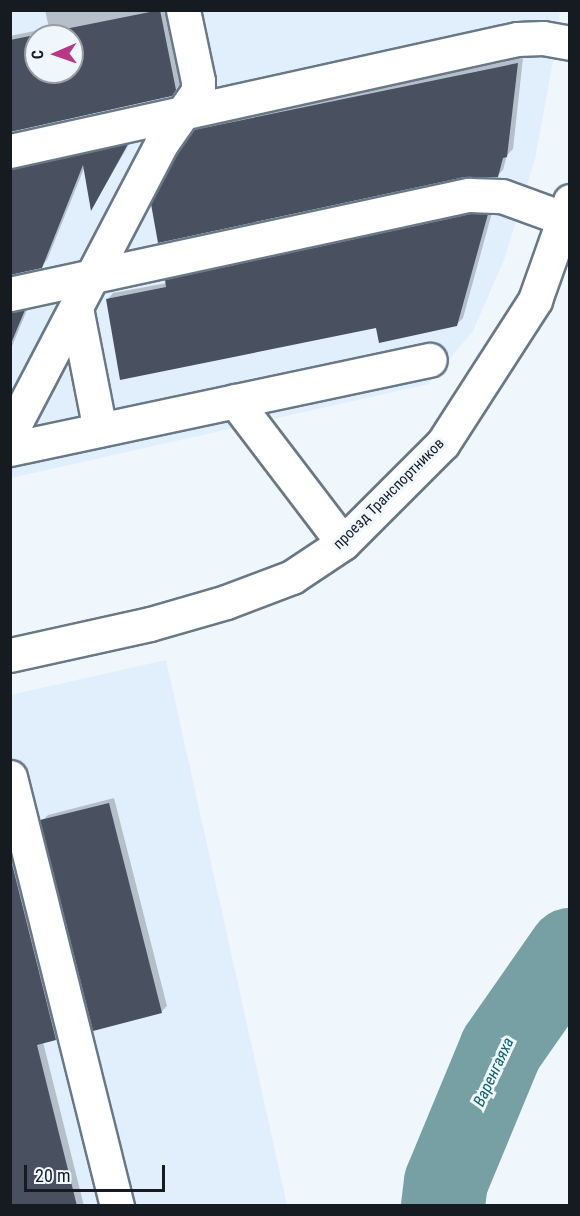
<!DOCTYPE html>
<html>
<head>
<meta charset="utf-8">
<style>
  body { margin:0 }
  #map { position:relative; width:580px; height:1216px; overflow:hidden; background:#eff6fc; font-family:"Roboto Condensed",sans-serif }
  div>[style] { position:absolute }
  .built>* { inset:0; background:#e1effc }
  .shadow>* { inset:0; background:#0003 }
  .river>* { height:84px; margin:-42px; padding:0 42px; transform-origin:42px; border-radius:42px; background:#77a0a5 }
  .building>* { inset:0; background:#495060 }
  .roads { filter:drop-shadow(2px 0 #697887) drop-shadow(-2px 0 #697887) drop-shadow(0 2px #697887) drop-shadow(0 -2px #697887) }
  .minor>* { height:33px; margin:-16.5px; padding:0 16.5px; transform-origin:16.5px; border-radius:16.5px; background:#fff }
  span { translate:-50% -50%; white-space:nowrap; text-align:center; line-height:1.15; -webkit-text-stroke:6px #eff6fc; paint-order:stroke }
  .street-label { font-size:15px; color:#151b20 }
  .water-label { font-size:16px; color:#0e636d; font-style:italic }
  .frame { position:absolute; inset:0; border:12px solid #151b20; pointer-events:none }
  .north { position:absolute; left:24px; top:24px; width:60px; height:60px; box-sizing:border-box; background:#eff6fc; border:2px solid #989ea4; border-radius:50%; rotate:268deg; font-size:16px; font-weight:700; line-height:24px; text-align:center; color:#151b20 }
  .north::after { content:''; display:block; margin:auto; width:21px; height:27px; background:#b73885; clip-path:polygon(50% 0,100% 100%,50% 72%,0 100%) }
  .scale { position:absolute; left:24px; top:1165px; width:141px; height:27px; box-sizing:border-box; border:3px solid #151b20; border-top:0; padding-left:8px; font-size:18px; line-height:21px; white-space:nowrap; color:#151b20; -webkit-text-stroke:4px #eff6fc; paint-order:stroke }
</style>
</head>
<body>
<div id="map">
  <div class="built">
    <i style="clip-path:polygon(evenodd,10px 11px,560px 11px,557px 40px,535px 159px,504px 260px,473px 331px,429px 384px,11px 478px,10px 11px,36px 36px,72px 36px,72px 72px,36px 72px,36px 36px)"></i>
    <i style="clip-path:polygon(166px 660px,287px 1205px,11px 1205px,10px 695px)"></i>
  </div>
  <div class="shadow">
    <i style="clip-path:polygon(evenodd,45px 10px,166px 10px,181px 83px,171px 95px,10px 130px,10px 36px,49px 28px,45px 10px,36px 36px,72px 36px,72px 72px,36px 72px,36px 36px)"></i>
    <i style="clip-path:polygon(523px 58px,513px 149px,507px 155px,503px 170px,497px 176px,195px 131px,201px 124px)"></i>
    <i style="clip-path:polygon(132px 139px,92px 208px,85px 166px,47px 260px,41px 267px,10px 273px,10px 163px)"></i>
    <i style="clip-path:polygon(478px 209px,493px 209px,463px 318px,457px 324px,377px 327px,108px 299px,113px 293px,167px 283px,172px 274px)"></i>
    <i style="clip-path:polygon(29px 305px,10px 351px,10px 306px)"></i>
    <i style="clip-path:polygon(114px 798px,167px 1006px,161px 1012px,42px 821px,48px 815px)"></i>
    <i style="clip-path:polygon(10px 829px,61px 1033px,56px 1039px,43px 1042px,84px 1206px,10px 1206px)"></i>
  </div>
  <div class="river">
    <i style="left:443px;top:1206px;width:24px;rotate:-83deg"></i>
    <i style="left:446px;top:1182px;width:144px;rotate:-67.5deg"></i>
    <i style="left:501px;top:1049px;width:121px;rotate:-55.1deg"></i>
  </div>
  <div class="building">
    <i style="clip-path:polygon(evenodd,160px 10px,176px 90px,172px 96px,10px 132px,10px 40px,160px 10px,36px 36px,72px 36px,72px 72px,36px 72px,36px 36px)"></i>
    <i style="clip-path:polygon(518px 63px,507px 157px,503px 158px,498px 177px,465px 177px,158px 243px,151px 204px,177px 154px,194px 130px)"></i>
    <i style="clip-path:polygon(128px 144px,91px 211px,83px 165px,42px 268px,10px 275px,10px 169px)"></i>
    <i style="clip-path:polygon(471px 214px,488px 214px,457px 326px,379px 343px,376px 328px,120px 380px,106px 299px,166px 287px,165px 280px)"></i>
    <i style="clip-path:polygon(25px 310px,12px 341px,10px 340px,10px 312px)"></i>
    <i style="clip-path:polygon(109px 803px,162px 1013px,93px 1031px,40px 820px)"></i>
    <i style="clip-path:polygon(10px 856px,56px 1040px,37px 1045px,77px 1206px,10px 1206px)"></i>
  </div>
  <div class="roads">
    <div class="minor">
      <i style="left:10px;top:151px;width:519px;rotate:-12.46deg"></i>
      <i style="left:517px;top:39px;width:26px;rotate:-2deg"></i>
      <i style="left:543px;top:38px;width:27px;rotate:10deg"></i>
      <i style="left:10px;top:294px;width:470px;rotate:-12.2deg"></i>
      <i style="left:469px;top:195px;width:33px;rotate:2deg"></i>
      <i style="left:502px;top:196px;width:67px;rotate:20.1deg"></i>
      <i style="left:76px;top:308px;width:124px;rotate:78.9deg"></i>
      <i style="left:235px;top:401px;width:178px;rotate:52.7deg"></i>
      <i style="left:10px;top:433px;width:326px;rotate:-62.4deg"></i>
      <i style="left:161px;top:144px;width:65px;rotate:-55.1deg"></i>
      <i style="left:198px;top:91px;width:10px;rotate:-90deg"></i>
      <i style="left:198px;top:81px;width:73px;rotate:-101.9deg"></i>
      <i style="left:10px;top:449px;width:429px;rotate:-12deg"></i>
      <i style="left:10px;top:655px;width:143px;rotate:-12.5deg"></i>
      <i style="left:150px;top:624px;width:79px;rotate:-16.1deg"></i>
      <i style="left:226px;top:602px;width:71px;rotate:-20.7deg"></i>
      <i style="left:292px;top:577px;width:61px;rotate:-33.7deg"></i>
      <i style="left:343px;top:543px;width:141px;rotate:-45deg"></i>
      <i style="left:443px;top:443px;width:170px;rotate:-57.2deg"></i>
      <i style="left:535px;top:300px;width:105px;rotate:-70.5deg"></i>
      <i style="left:10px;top:777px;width:442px;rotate:76deg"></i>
    </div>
  </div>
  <div class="street-label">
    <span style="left:389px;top:494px;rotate:-45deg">проезд Транспортников</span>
  </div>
  <div class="water-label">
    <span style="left:494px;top:1072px;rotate:-65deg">Варенгаяха</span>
  </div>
  <div class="frame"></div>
  <div class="north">С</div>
  <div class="scale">20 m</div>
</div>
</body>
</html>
